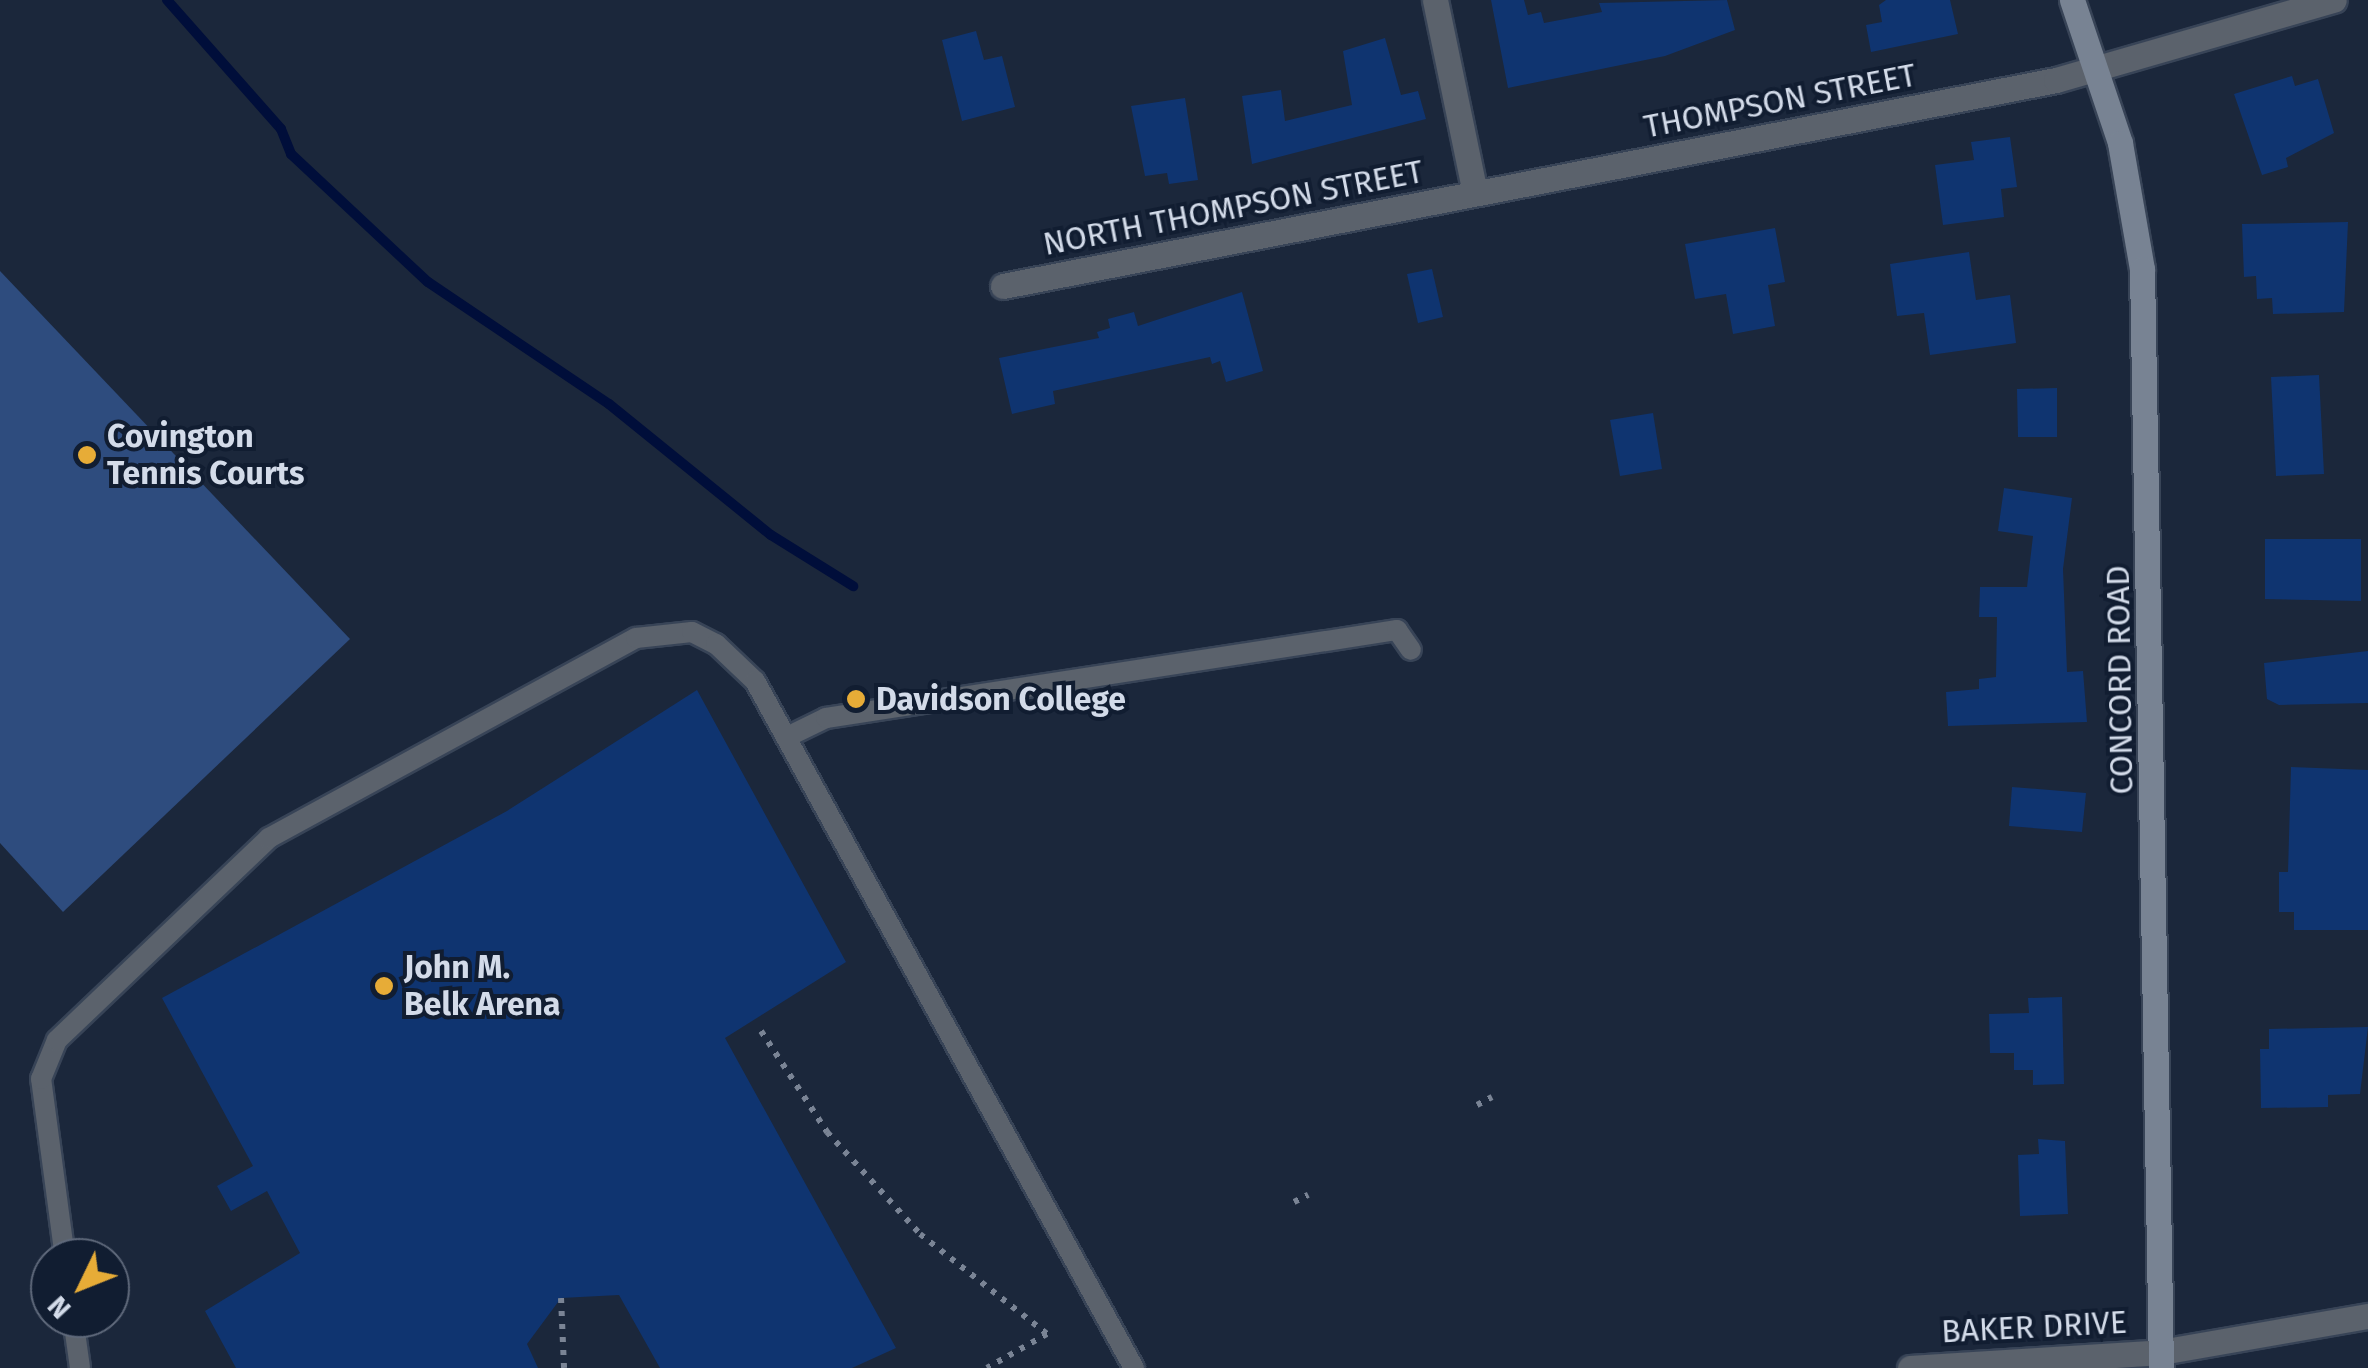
<!DOCTYPE html>
<html>
<head>
<meta charset="utf-8">
<style>
  body { margin:0 }
  #map { position:relative; width:2368px; height:1368px; overflow:hidden; background:#1b273b; font-family:"Fira Sans",sans-serif }
  div>[style] { position:absolute }
  .green>* { inset:0; background:#2e4c7e }
  .stream>* { height:10px; margin:-5px; padding:0 5px; transform-origin:5px; border-radius:5px; background:#000e3a }
  .building>* { inset:0; background:#0f3470 }
  .path>* { height:6px; margin-top:-3px; transform-origin:0; background:repeating-linear-gradient(90deg,#7a8495 0 5px,transparent 0 13px) }
  .roads { filter:drop-shadow(2px 0 #384457) drop-shadow(-2px 0 #384457) drop-shadow(0 2px #384457) drop-shadow(0 -2px #384457) }
  .service>* { height:20px; margin:-10px; padding:0 10px; transform-origin:10px; border-radius:10px; background:#5b626c }
  .minor>* { height:25px; margin:-12.5px; padding:0 12.5px; transform-origin:12.5px; border-radius:12.5px; background:#5b626c }
  .secondary>* { height:25px; margin:-12.5px; padding:0 12.5px; transform-origin:12.5px; border-radius:12.5px; background:#788393 }
  .dots>* { width:28px; height:28px; translate:-50% -50%; box-sizing:border-box; border:5px solid #111d31; border-radius:50% }
  span { translate:-50% -50%; white-space:nowrap; text-align:center; line-height:1.15; -webkit-text-stroke:8px #111d31; paint-order:stroke }
  .street-label { font-size:32px; color:#d3dbe9 }
  .poi-label { font-size:32px; color:#d3dbe9; font-weight:700 }
  .left { translate:0 -50%; text-align:left }
  .north { position:absolute; left:30px; top:1238px; width:100px; height:100px; box-sizing:border-box; background:#111d31; border:2px solid #5f697b; border-radius:50%; rotate:227deg; font-size:28px; font-weight:700; line-height:40px; text-align:center; color:#d3dbe9 }
  .north::after { content:''; display:block; margin:auto; width:35px; height:45px; background:#e7ac37; clip-path:polygon(50% 0,100% 100%,50% 72%,0 100%) }
</style>
</head>
<body>
<div id="map">
  <div class="green">
    <i style="clip-path:polygon(0 271px,350px 639px,63px 912px,0 843px)"></i>
  </div>
  <div class="stream">
    <i style="left:167px;top:0;width:172px;rotate:48.5deg"></i>
    <i style="left:281px;top:129px;width:27px;rotate:68deg"></i>
    <i style="left:291px;top:154px;width:187px;rotate:43.1deg"></i>
    <i style="left:428px;top:282px;width:218px;rotate:34deg"></i>
    <i style="left:609px;top:404px;width:208px;rotate:39deg"></i>
    <i style="left:771px;top:535px;width:97px;rotate:31.9deg"></i>
  </div>
  <div class="building">
    <i style="clip-path:polygon(1491px 0,1524px 0,1528px 15px,1541px 12px,1544px 23px,1602px 12px,1599px 3px,1727px 0,1735px 30px,1665px 56px,1508px 88px)"></i>
    <i style="clip-path:polygon(1886px 0,1950px 0,1958px 34px,1871px 52px,1866px 25px,1882px 22px,1879px 5px)"></i>
    <i style="clip-path:polygon(976px 31px,984px 60px,1002px 56px,1015px 107px,962px 121px,942px 40px)"></i>
    <i style="clip-path:polygon(1385px 38px,1401px 95px,1418px 91px,1426px 119px,1252px 164px,1242px 96px,1281px 90px,1285px 121px,1352px 105px,1343px 51px)"></i>
    <i style="clip-path:polygon(2292px 76px,2295px 86px,2318px 79px,2334px 133px,2286px 158px,2288px 167px,2262px 175px,2234px 94px)"></i>
    <i style="clip-path:polygon(1185px 98px,1198px 180px,1169px 184px,1167px 173px,1145px 176px,1131px 106px)"></i>
    <i style="clip-path:polygon(2010px 137px,2017px 187px,2001px 189px,2004px 217px,1943px 225px,1935px 165px,1974px 160px,1971px 142px)"></i>
    <i style="clip-path:polygon(2348px 222px,2344px 312px,2273px 314px,2272px 298px,2257px 299px,2256px 276px,2244px 277px,2242px 224px)"></i>
    <i style="clip-path:polygon(1775px 228px,1785px 282px,1768px 285px,1775px 326px,1733px 334px,1726px 294px,1695px 299px,1685px 244px)"></i>
    <i style="clip-path:polygon(1969px 252px,1976px 300px,2010px 295px,2016px 343px,1930px 355px,1924px 313px,1897px 316px,1890px 264px)"></i>
    <i style="clip-path:polygon(1432px 269px,1443px 317px,1418px 323px,1407px 274px)"></i>
    <i style="clip-path:polygon(1242px 292px,1263px 371px,1226px 382px,1220px 361px,1212px 364px,1210px 357px,1053px 391px,1055px 404px,1012px 414px,999px 358px,1099px 338px,1097px 332px,1110px 328px,1108px 319px,1134px 312px,1138px 326px)"></i>
    <i style="clip-path:polygon(2319px 375px,2324px 474px,2276px 476px,2271px 377px)"></i>
    <i style="clip-path:polygon(2057px 388px,2057px 437px,2018px 437px,2017px 389px)"></i>
    <i style="clip-path:polygon(1653px 413px,1662px 469px,1620px 476px,1610px 420px)"></i>
    <i style="clip-path:polygon(2004px 488px,2072px 498px,2063px 569px,2067px 672px,2083px 671px,2087px 722px,1948px 726px,1946px 692px,1979px 689px,1979px 679px,1996px 677px,1997px 617px,1979px 617px,1980px 587px,2027px 587px,2033px 536px,1998px 531px)"></i>
    <i style="clip-path:polygon(2265px 539px,2361px 539px,2361px 601px,2265px 599px)"></i>
    <i style="clip-path:polygon(2368px 651px,2368px 703px,2279px 705px,2267px 699px,2264px 663px)"></i>
    <i style="clip-path:polygon(697px 690px,846px 962px,725px 1038px,896px 1348px,852px 1368px,660px 1368px,619px 1295px,561px 1298px,527px 1344px,538px 1368px,236px 1368px,205px 1311px,300px 1253px,267px 1191px,231px 1211px,217px 1186px,253px 1166px,162px 998px,507px 811px)"></i>
    <i style="clip-path:polygon(2291px 767px,2368px 770px,2368px 930px,2294px 930px,2294px 912px,2279px 912px,2279px 872px,2288px 872px)"></i>
    <i style="clip-path:polygon(2012px 787px,2086px 793px,2082px 832px,2009px 826px)"></i>
    <i style="clip-path:polygon(2062px 997px,2064px 1084px,2033px 1085px,2033px 1070px,2014px 1070px,2014px 1053px,1990px 1053px,1989px 1014px,2029px 1013px,2028px 998px)"></i>
    <i style="clip-path:polygon(2368px 1027px,2360px 1094px,2328px 1095px,2328px 1107px,2261px 1108px,2260px 1049px,2269px 1049px,2269px 1029px)"></i>
    <i style="clip-path:polygon(2038px 1139px,2065px 1141px,2068px 1214px,2020px 1216px,2018px 1155px,2039px 1154px)"></i>
  </div>
  <div class="path">
    <i style="left:761px;top:1031px;width:121px;rotate:56.8deg"></i>
    <i style="left:827px;top:1132px;width:138px;rotate:47.6deg"></i>
    <i style="left:920px;top:1234px;width:162px;rotate:38.2deg"></i>
    <i style="left:1047px;top:1334px;width:69px;rotate:150.5deg"></i>
    <i style="left:1477px;top:1105px;width:17px;rotate:-28deg"></i>
    <i style="left:1294px;top:1202px;width:16px;rotate:-27deg"></i>
    <i style="left:561px;top:1298px;width:70px;rotate:87.5deg"></i>
  </div>
  <div class="roads">
    <div class="service">
      <i style="left:787px;top:737px;width:43px;rotate:-26deg"></i>
      <i style="left:826px;top:718px;width:578px;rotate:-8.76deg"></i>
      <i style="left:1397px;top:630px;width:24px;rotate:55deg"></i>
      <i style="left:65px;top:1258px;width:181px;rotate:-97.6deg"></i>
      <i style="left:41px;top:1079px;width:42px;rotate:-67.7deg"></i>
      <i style="left:57px;top:1040px;width:293px;rotate:-43.6deg"></i>
      <i style="left:269px;top:838px;width:418px;rotate:-28.6deg"></i>
      <i style="left:636px;top:638px;width:56px;rotate:-6.1deg"></i>
      <i style="left:692px;top:632px;width:27px;rotate:27deg"></i>
      <i style="left:716px;top:644px;width:54px;rotate:43.5deg"></i>
      <i style="left:755px;top:681px;width:785px;rotate:61.12deg"></i>
      <i style="left:73px;top:1318px;width:50px;rotate:82deg"></i>
    </div>
    <div class="minor">
      <i style="left:1435px;top:0;width:197px;rotate:78.3deg"></i>
      <i style="left:1003px;top:286px;width:1073px;rotate:-11.07deg"></i>
      <i style="left:2056px;top:80px;width:289px;rotate:-16.1deg"></i>
      <i style="left:1910px;top:1368px;width:252px;rotate:-3.6deg"></i>
      <i style="left:2161px;top:1352px;width:210px;rotate:-9.9deg"></i>
    </div>
    <div class="secondary">
      <i style="left:2072px;top:0;width:151px;rotate:71.4deg"></i>
      <i style="left:2120px;top:143px;width:128px;rotate:80.1deg"></i>
      <i style="left:2142px;top:269px;width:1099px;rotate:89.01deg"></i>
    </div>
  </div>
  <div class="dots">
    <i style="left:87px;top:455px;background:#e7ac37"></i>
    <i style="left:856px;top:699px;background:#e7ac37"></i>
    <i style="left:384px;top:986px;background:#e7ac37"></i>
  </div>
  <div class="street-label">
    <span style="left:1780px;top:101px;rotate:-11deg">THOMPSON STREET</span>
    <span style="left:1233px;top:208px;rotate:-11deg">NORTH THOMPSON STREET</span>
    <span style="left:2120px;top:680px;rotate:-91deg">CONCORD ROAD</span>
    <span style="left:2034px;top:1327px;rotate:-3deg">BAKER DRIVE</span>
  </div>
  <div class="poi-label">
    <span class="left" style="left:107px;top:455px">Covington<br>Tennis Courts</span>
    <span class="left" style="left:876px;top:699px">Davidson College</span>
    <span class="left" style="left:404px;top:986px">John M.<br>Belk Arena</span>
  </div>
  <div class="north">N</div>
</div>
</body>
</html>
